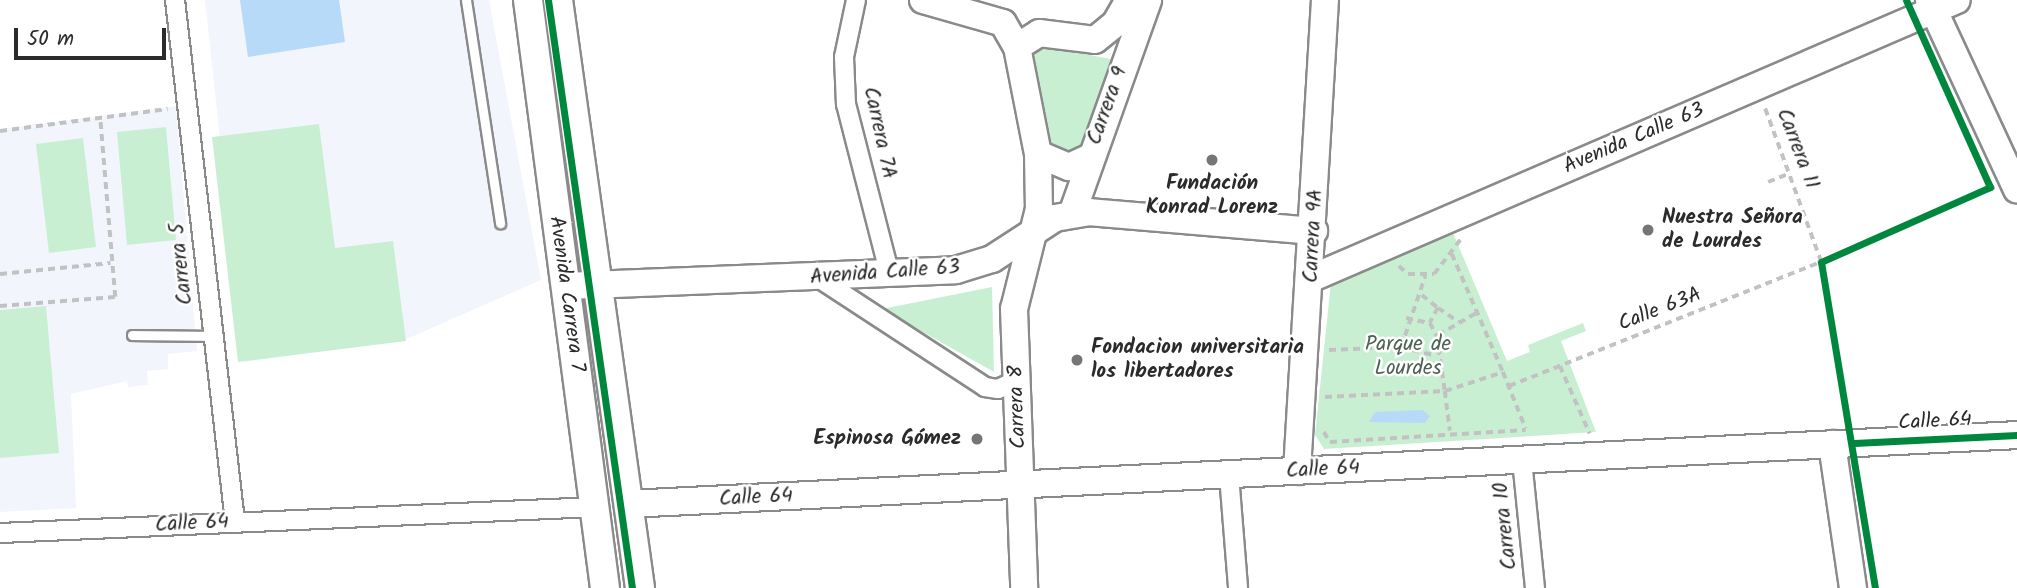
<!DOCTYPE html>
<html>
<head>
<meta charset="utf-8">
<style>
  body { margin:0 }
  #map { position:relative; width:2017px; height:588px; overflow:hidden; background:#fff; font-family:Kalam,sans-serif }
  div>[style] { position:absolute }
  .built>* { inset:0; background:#f3f5fd }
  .green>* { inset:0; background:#c9efd3 }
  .water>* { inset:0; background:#b7daf8 }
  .path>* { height:3.5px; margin-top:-1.75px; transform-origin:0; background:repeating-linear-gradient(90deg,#c2c2c2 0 7px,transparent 0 12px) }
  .roads { filter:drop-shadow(2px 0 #8a8a8a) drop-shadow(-2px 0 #8a8a8a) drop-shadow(0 2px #8a8a8a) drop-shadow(0 -2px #8a8a8a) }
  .lane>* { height:9px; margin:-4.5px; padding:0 4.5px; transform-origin:4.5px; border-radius:4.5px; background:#fff }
  .street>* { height:18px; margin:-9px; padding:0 9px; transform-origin:9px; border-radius:9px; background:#fff }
  .secondary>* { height:26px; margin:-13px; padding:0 13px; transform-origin:13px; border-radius:13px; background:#fff }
  .primary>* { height:28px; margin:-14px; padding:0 14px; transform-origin:14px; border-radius:14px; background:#fff }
  .cycleway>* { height:7px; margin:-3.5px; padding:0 3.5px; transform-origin:3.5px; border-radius:3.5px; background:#00873e }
  .dots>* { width:19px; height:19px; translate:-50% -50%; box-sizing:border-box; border:4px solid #fff; border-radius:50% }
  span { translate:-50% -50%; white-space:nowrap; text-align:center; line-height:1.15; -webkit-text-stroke:5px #fff; paint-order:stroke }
  .street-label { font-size:21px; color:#2b2b2b }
  .poi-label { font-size:21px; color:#2b2b2b; font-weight:700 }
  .left { translate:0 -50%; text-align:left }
  .right { translate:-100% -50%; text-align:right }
  .park-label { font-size:21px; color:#4d6253 }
  .scale { position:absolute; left:14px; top:28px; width:152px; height:32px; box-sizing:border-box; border:4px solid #2b2b2b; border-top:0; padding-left:9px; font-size:21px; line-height:24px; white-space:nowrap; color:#2b2b2b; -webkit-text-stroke:5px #fff; paint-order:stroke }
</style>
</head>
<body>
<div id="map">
  <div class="built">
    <i style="clip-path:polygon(205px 0,489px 0,541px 280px,409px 338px,244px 362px)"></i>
    <i style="clip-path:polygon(176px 106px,197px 351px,168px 354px,168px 369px,147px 371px,148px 385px,128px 387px,127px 381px,71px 394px,76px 508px,0 512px,0 129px)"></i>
  </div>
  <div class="green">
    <i style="clip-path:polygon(1032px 44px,1111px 59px,1079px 152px,1067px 162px,1049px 149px)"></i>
    <i style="clip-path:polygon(319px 124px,335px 248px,393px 241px,406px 341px,238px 362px,212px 137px)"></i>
    <i style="clip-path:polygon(166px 127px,176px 240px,127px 245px,117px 132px)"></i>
    <i style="clip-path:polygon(83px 138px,96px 247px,49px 253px,36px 144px)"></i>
    <i style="clip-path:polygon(1451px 228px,1507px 361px,1530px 352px,1528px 345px,1583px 323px,1586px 331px,1561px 341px,1596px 432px,1324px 449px,1315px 435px,1331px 282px)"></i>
    <i style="clip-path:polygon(992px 287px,994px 372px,882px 309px)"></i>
    <i style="clip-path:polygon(46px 306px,59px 453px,0 458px,0 310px)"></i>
  </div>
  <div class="water">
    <i style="clip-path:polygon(240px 0,339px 0,345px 42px,248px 57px)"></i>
    <i style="clip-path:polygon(1423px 410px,1430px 416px,1425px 423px,1369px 422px,1375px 412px)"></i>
  </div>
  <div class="path">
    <i style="left:0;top:131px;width:169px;rotate:-7.5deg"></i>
    <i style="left:1768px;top:182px;width:24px;rotate:-22deg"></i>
    <i style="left:1452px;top:254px;width:129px;rotate:66.6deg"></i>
    <i style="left:1399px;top:266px;width:12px;rotate:42deg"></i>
    <i style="left:1408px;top:274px;width:26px"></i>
    <i style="left:1434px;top:274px;width:43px;rotate:-52.6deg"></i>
    <i style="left:0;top:274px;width:111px;rotate:-5.7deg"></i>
    <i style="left:1422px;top:295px;width:21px;rotate:39deg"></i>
    <i style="left:1438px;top:308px;width:17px;rotate:118deg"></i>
    <i style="left:0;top:306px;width:115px;rotate:-4.5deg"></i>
    <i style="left:115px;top:297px;width:179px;rotate:-94.8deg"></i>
    <i style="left:1438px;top:308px;width:25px;rotate:34deg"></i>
    <i style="left:1406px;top:318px;width:25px;rotate:12deg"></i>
    <i style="left:1430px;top:323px;width:15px;rotate:62deg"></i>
    <i style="left:1437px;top:336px;width:56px;rotate:81.7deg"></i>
    <i style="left:1445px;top:391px;width:61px;rotate:-18.1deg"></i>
    <i style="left:1503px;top:372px;width:61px;rotate:68deg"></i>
    <i style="left:1438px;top:335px;width:46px;rotate:-29.9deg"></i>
    <i style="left:1401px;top:347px;width:75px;rotate:-71.3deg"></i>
    <i style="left:1329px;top:350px;width:72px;rotate:-2.4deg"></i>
    <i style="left:1401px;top:347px;width:36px;rotate:14deg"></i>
    <i style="left:1560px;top:366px;width:74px;rotate:66.2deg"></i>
    <i style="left:1509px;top:386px;width:336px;rotate:-21.7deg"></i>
    <i style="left:1821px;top:262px;width:166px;rotate:-110.1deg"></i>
    <i style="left:1325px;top:397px;width:120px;rotate:-2.9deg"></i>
    <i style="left:1445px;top:391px;width:40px;rotate:82.9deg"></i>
    <i style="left:1324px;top:432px;width:12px;rotate:59deg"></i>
    <i style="left:1330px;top:442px;width:196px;rotate:-3.5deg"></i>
  </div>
  <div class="roads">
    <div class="lane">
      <i style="left:466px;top:0;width:226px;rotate:81.3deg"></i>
      <i style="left:132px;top:335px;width:82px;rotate:0.7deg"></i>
    </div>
    <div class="street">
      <i style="left:175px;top:0;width:525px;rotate:83.44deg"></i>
      <i style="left:856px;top:0;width:58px;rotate:101.9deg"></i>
      <i style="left:844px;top:57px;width:47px;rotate:87.6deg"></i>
      <i style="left:846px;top:104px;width:177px;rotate:75.6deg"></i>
      <i style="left:817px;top:277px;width:201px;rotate:33.2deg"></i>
      <i style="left:985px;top:387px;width:13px;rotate:9deg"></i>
      <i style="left:998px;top:389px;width:21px;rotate:-25deg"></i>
      <i style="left:1522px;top:460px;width:129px;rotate:84.2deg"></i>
      <i style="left:1229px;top:475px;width:113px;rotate:85.4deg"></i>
      <i style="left:0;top:533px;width:596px;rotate:-2.5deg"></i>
    </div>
    <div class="secondary">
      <i style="left:923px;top:0;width:83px;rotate:16deg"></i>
      <i style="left:1003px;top:23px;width:28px;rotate:60deg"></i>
      <i style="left:1017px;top:47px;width:109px;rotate:78.9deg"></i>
      <i style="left:1038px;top:154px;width:55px;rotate:89deg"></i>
      <i style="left:1039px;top:209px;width:103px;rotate:104deg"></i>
      <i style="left:1014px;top:309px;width:279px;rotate:87.9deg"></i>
      <i style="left:1929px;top:0;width:209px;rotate:65.1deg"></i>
      <i style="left:1017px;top:47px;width:26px;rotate:-32deg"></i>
      <i style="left:1039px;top:33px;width:56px;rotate:7.1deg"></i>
      <i style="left:1095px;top:40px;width:26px;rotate:-39deg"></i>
      <i style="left:1115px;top:24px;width:28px;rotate:-60deg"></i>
      <i style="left:1038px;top:154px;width:34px;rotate:23deg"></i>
      <i style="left:1069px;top:167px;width:23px;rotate:-25deg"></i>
      <i style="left:1072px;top:214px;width:227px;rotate:-70.4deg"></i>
      <i style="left:1312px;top:278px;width:702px;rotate:-23.32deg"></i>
      <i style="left:565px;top:286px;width:391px;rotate:-2.3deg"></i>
      <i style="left:956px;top:270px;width:38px;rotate:-17deg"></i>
      <i style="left:992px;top:259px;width:75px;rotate:-33.1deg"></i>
      <i style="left:1055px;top:218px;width:34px;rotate:-10deg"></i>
      <i style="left:1088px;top:212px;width:227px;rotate:4.8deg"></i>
      <i style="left:1832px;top:444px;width:146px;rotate:81.7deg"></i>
      <i style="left:1297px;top:471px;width:472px;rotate:-86.6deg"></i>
      <i style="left:628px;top:504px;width:1391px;rotate:-2.84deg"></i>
    </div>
    <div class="primary">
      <i style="left:528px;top:0;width:593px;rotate:82.54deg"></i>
      <i style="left:558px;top:0;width:594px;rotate:82.06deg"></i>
    </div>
  </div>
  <div class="cycleway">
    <i style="left:548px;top:0;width:594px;rotate:81.87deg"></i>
    <i style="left:1854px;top:443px;width:163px;rotate:-2.8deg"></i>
    <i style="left:1875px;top:588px;width:330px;rotate:-99.4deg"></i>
    <i style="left:1821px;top:262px;width:185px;rotate:-23.9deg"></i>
    <i style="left:1990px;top:187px;width:205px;rotate:-114.2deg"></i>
  </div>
  <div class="dots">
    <i style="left:1212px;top:160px;background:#757575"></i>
    <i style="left:1648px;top:230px;background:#757575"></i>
    <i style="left:1077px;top:360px;background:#757575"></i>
    <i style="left:977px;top:439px;background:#757575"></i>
  </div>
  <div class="street-label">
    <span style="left:1108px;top:106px;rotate:-70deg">Carrera 9</span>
    <span style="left:879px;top:133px;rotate:78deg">Carrera 7A</span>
    <span style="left:1634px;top:139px;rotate:-23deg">Avenida Calle 63</span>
    <span style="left:1797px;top:149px;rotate:69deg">Carrera 11</span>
    <span style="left:1314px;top:236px;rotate:-87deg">Carrera 9A</span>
    <span style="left:182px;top:264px;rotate:-96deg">Carrera 5</span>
    <span style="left:885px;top:273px;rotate:-4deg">Avenida Calle 63</span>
    <span style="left:566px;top:294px;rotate:82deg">Avenida Carrera 7</span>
    <span style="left:1660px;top:310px;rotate:-21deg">Calle 63A</span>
    <span style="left:1018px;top:407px;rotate:-92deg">Carrera 8</span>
    <span style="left:1935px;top:422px;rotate:-3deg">Calle 64</span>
    <span style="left:1323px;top:470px;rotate:-3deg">Calle 64</span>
    <span style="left:756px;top:498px;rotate:-3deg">Calle 64</span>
    <span style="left:192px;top:524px;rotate:-3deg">Calle 64</span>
    <span style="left:1506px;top:526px;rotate:-96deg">Carrera 10</span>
  </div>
  <div class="poi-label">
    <span style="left:1212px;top:196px">Fundación<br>Konrad Lorenz</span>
    <span class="left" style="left:1662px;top:230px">Nuestra Señora<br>de Lourdes</span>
    <span class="left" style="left:1091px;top:360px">Fondacion universitaria<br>los libertadores</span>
    <span class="right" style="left:961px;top:439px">Espinosa Gómez</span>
  </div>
  <div class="park-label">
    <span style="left:1408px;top:357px">Parque de<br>Lourdes</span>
  </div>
  <div class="scale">50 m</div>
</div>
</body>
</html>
